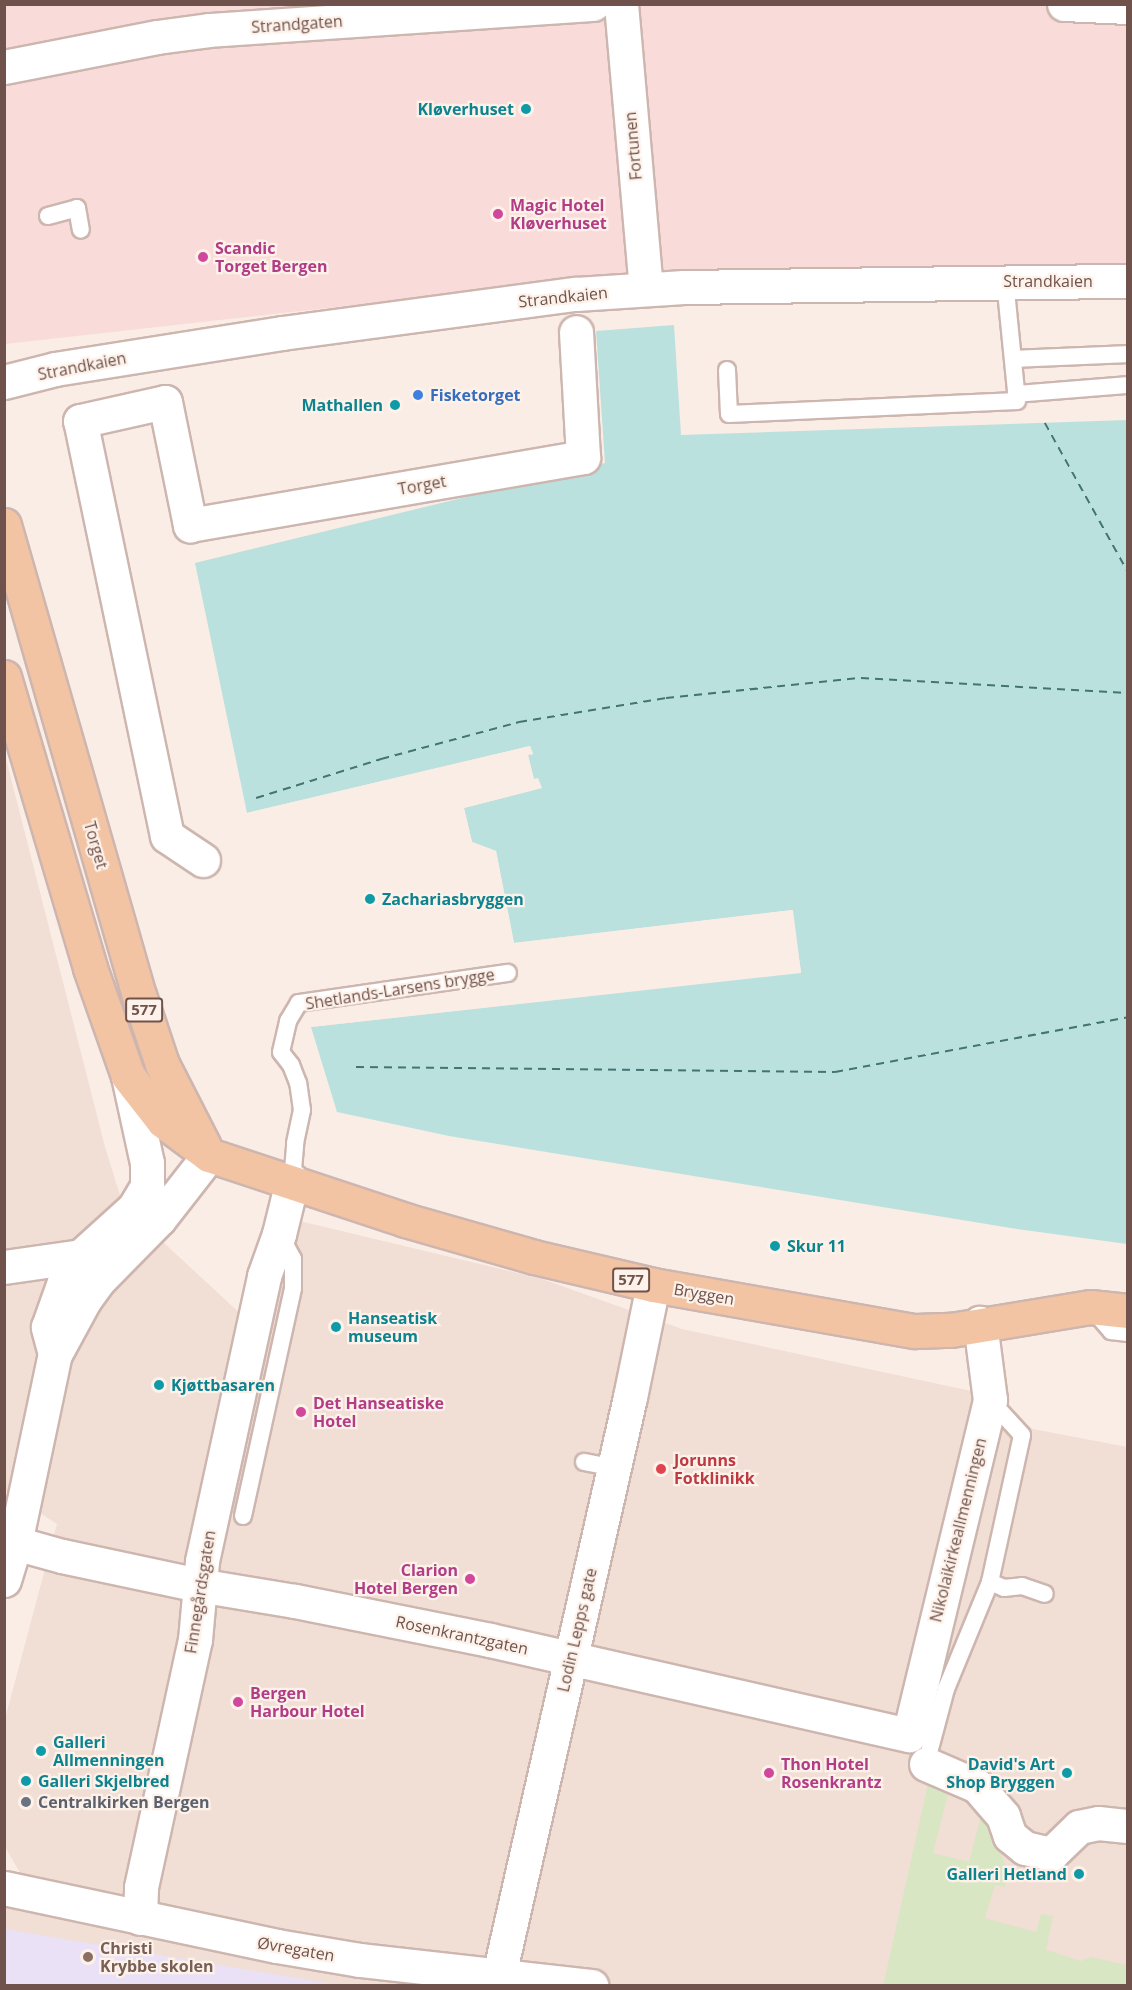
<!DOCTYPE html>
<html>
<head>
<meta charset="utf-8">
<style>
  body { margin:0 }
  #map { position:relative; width:1132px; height:1990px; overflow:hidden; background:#faede5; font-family:"Open Sans",sans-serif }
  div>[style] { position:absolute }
  .residential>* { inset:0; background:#f1ded4 }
  .commercial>* { inset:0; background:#f9dcd9 }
  .education>* { inset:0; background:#eae1f6 }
  .green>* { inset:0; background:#d9e6c4 }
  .water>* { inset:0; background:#bbe1df }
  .pier>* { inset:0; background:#faede5 }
  .ferry>* { height:1.5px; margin-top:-0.75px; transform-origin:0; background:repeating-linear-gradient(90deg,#427472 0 8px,transparent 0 14px) }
  .roads { filter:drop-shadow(2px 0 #cdb6af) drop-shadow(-2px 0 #cdb6af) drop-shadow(0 2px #cdb6af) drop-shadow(0 -2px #cdb6af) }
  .lane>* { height:16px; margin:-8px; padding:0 8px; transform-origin:8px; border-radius:8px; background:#fff }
  .street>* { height:33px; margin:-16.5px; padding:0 16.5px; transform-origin:16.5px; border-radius:16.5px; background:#fff }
  .secondary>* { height:33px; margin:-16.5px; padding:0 16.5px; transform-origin:16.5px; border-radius:16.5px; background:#fff }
  .primary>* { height:33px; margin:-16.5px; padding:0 16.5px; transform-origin:16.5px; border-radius:16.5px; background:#f3c4a3 }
  .dots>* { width:16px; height:16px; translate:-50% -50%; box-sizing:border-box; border:3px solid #fdf2ea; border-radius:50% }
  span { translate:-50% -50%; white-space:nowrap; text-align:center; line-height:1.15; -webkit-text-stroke:4.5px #fdf2ea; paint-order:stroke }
  .shield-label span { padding:2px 4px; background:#fdf2ea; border:2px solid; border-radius:4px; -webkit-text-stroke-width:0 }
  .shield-label { font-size:15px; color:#70524c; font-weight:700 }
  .street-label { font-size:16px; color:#70524c }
  .culture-label { font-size:16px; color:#0d838f; font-weight:700 }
  .right { translate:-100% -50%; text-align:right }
  .left { translate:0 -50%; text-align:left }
  .hotel-label { font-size:16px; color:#b23c85; font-weight:700 }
  .shop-label { font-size:16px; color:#366cbe; font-weight:700 }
  .health-label { font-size:16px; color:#be3a42; font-weight:700 }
  .worship-label { font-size:16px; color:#5b616d; font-weight:700 }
  .education-label { font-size:16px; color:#785e54; font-weight:700 }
  .frame { position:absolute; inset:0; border:6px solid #70524c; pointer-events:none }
</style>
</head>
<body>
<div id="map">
  <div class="residential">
    <i style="clip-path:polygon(4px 751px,105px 1147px,123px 1205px,245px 1318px,266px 1213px,542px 1279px,682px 1329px,976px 1392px,1033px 1429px,1127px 1447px,1127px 1985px,5px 1985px,5px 1904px,22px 1876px,5px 1847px,5px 1719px,57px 1524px,5px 1490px)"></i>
  </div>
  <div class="commercial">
    <i style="clip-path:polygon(4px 5px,1127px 5px,1127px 266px,570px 281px,5px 344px)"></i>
  </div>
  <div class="education">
    <i style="clip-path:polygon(5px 1929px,338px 1985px,5px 1985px)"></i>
  </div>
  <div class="green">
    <i style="clip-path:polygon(929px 1779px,948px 1794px,933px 1853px,969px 1862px,984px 1804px,1008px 1874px,1005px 1887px,995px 1885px,985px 1918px,1036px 1932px,1041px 1914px,1053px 1916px,1046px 1950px,1081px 1961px,1091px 1957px,1126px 1965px,1127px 1961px,1127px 1985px,883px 1986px)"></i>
  </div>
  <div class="water">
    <i style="clip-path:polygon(674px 325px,681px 435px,1127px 420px,1127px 1244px,1017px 1229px,449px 1136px,337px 1112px,311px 1027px,801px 972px,792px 910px,514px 943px,496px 851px,472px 842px,464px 808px,541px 788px,538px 779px,534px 780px,528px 755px,533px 754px,530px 746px,247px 813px,195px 563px,605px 463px,596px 331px)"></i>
  </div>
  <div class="pier">
    <i style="clip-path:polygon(530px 746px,533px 754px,528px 755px,534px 779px,538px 778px,542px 788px,464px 808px,472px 842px,496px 851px,514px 943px,793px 910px,801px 973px,311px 1027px,311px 1024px,798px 970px,790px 913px,512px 946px,493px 853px,469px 843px,461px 808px,538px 786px,536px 782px,531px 780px,525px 755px,528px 750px,250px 815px,247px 813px)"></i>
  </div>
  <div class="ferry">
    <i style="left:1045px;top:423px;width:171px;rotate:60.9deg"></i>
    <i style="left:256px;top:798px;width:131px;rotate:-17.3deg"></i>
    <i style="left:381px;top:759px;width:143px;rotate:-15deg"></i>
    <i style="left:519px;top:722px;width:149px;rotate:-9.3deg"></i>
    <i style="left:666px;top:698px;width:196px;rotate:-5.9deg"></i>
    <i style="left:861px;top:678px;width:267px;rotate:3.2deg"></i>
    <i style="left:356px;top:1067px;width:479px;rotate:0.6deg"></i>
    <i style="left:835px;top:1072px;width:298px;rotate:-10.6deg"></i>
  </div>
  <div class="roads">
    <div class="lane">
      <i style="left:48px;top:216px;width:30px;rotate:-15deg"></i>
      <i style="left:77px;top:208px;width:22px;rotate:80deg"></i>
      <i style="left:1014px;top:359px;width:114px;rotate:-2.5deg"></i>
      <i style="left:727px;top:370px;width:44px;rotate:87.4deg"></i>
      <i style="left:729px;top:414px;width:288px;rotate:-2.6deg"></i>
      <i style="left:1017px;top:401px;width:121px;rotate:-95.7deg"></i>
      <i style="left:1016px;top:394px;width:112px;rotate:-4.6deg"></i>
      <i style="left:292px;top:1181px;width:38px;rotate:-85deg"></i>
      <i style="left:295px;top:1143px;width:34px;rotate:-78deg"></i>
      <i style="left:302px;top:1110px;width:27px;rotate:-98deg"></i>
      <i style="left:298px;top:1083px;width:19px;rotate:-111deg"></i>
      <i style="left:291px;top:1065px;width:16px;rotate:-128deg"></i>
      <i style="left:281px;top:1052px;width:32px;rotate:-77deg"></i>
      <i style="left:288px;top:1021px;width:21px;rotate:-59deg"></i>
      <i style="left:299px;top:1003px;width:211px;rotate:-8.2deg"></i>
      <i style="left:1093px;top:1310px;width:28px;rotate:49deg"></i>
      <i style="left:1111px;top:1331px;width:17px;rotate:7deg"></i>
      <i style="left:584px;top:1462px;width:31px;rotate:11deg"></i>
      <i style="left:243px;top:1516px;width:233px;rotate:-77.6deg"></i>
      <i style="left:293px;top:1288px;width:29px;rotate:-90deg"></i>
      <i style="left:293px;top:1259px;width:27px;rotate:-118deg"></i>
      <i style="left:990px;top:1582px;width:15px;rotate:23deg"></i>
      <i style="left:1004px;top:1588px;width:18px;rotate:-6deg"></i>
      <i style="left:1022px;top:1586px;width:24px;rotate:19deg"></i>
      <i style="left:926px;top:1764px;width:78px;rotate:-75.1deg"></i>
      <i style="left:946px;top:1689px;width:116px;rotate:-67.6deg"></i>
      <i style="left:990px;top:1582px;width:150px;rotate:-77.7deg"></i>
      <i style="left:1022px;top:1435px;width:47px;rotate:-132.4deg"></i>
    </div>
    <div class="street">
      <i style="left:621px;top:4px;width:285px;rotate:85deg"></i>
      <i style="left:203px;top:860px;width:43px;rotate:-146.3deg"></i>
      <i style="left:167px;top:836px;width:424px;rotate:-101.8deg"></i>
      <i style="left:80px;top:421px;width:87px;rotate:-12.6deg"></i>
      <i style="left:165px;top:402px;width:126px;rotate:78.5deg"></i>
      <i style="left:190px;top:525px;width:399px;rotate:-9.8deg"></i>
      <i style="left:583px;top:457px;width:125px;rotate:-93.2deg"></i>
      <i style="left:15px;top:1543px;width:49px;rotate:15.5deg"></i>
      <i style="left:62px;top:1556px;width:139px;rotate:12deg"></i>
      <i style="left:198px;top:1585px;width:98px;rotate:9.4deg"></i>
      <i style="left:295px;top:1601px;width:199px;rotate:11.3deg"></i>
      <i style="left:490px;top:1640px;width:430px;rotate:12.8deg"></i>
      <i style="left:909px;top:1735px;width:345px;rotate:-76.4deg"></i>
      <i style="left:990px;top:1400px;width:78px;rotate:-97.4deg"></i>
      <i style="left:926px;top:1764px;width:56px;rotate:23.3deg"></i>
      <i style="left:977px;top:1786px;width:40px;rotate:49deg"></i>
      <i style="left:1003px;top:1816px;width:21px;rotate:71deg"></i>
      <i style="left:1010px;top:1836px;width:19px;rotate:39deg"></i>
      <i style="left:1025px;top:1848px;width:27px;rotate:13deg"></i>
      <i style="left:1051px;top:1854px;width:39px;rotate:-44deg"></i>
      <i style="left:1079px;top:1827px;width:19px;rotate:-12deg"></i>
      <i style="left:1098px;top:1823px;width:30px;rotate:6deg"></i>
      <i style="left:140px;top:1918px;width:31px;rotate:-88deg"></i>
      <i style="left:141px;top:1887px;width:253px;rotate:-77.7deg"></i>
      <i style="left:195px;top:1640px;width:79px;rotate:-84.9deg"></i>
      <i style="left:202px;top:1561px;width:292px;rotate:-77.7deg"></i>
      <i style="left:264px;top:1276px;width:45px;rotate:-70.3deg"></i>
      <i style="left:279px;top:1234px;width:55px;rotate:-76.2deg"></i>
      <i style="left:499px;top:1975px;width:593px;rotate:-77.23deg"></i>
      <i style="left:630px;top:1397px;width:114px;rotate:-78.4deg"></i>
    </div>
    <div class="secondary">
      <i style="left:1064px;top:4px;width:64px;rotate:2.7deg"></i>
      <i style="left:4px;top:67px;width:156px;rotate:-11.1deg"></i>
      <i style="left:157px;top:37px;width:52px;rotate:-7.7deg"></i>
      <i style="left:209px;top:30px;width:385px;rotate:-3.9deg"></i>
      <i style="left:4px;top:382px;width:53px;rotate:-14.3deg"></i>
      <i style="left:55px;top:369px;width:230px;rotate:-9deg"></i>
      <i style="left:282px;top:333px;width:297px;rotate:-7.6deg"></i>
      <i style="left:576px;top:294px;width:108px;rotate:-3.7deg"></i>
      <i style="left:684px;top:287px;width:444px;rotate:-0.8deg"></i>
      <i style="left:4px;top:1267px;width:78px;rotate:-8.1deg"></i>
      <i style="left:55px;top:1354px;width:28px;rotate:-105deg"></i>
      <i style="left:48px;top:1327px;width:48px;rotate:-70.4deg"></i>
      <i style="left:64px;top:1282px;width:31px;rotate:-57deg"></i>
      <i style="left:81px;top:1256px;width:72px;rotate:-42.2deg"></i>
      <i style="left:134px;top:1208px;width:26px;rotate:-59deg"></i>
      <i style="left:147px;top:1186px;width:23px;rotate:-90deg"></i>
      <i style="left:147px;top:1163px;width:89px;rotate:-102.3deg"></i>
      <i style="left:4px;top:1580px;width:39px;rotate:-73deg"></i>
      <i style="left:15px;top:1543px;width:193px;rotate:-78.1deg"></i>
      <i style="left:55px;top:1354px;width:63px;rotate:-61.4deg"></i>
      <i style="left:85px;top:1299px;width:22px;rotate:-54deg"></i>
      <i style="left:98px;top:1281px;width:87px;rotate:-45.5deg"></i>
      <i style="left:159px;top:1219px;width:81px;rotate:-52deg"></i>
      <i style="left:4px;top:1888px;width:279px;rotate:12deg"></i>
      <i style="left:277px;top:1946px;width:84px;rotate:9.6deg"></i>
      <i style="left:360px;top:1960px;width:233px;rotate:6.4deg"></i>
    </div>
    <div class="primary">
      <i style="left:4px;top:525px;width:489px;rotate:74deg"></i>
      <i style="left:139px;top:995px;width:73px;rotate:71.6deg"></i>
      <i style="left:162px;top:1064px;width:92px;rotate:62.9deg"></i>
      <i style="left:4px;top:677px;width:303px;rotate:73.5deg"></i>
      <i style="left:90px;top:968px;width:114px;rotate:70.6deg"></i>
      <i style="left:128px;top:1076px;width:57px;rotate:52.1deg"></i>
      <i style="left:163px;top:1121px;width:57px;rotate:36.5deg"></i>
      <i style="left:209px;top:1155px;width:206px;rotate:18.3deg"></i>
      <i style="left:405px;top:1220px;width:134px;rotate:16deg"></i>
      <i style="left:534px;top:1257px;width:122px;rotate:13.2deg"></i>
      <i style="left:653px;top:1285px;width:266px;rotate:10deg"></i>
      <i style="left:915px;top:1331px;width:36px;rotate:-2deg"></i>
      <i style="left:951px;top:1330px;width:141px;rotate:-9.4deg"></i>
      <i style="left:1090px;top:1307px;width:38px;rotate:6deg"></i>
    </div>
  </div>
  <div class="dots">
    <i style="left:526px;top:109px;background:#0f9aa8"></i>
    <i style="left:498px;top:214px;background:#d1479c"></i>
    <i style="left:203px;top:257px;background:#d1479c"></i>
    <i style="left:418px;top:395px;background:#3f7fe0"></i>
    <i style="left:395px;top:405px;background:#0f9aa8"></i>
    <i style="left:370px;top:899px;background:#0f9aa8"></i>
    <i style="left:775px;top:1246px;background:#0f9aa8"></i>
    <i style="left:336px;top:1327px;background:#0f9aa8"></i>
    <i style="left:159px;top:1385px;background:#0f9aa8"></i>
    <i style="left:301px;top:1412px;background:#d1479c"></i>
    <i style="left:661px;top:1469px;background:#e0444e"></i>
    <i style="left:470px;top:1579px;background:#d1479c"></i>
    <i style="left:238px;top:1702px;background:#d1479c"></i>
    <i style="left:41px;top:1751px;background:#0f9aa8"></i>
    <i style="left:769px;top:1773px;background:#d1479c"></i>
    <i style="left:1067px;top:1773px;background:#0f9aa8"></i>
    <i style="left:26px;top:1781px;background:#0f9aa8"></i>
    <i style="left:26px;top:1802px;background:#6b7280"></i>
    <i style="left:1079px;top:1874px;background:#0f9aa8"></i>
    <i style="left:88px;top:1957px;background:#8d6e63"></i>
  </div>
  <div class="shield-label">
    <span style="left:144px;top:1010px">577</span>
    <span style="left:631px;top:1280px">577</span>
  </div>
  <div class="street-label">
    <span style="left:297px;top:24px;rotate:-4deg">Strandgaten</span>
    <span style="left:633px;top:146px;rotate:-95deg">Fortunen</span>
    <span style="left:1048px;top:281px">Strandkaien</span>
    <span style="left:563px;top:297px;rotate:-6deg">Strandkaien</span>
    <span style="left:82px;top:366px;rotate:-11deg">Strandkaien</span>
    <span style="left:422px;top:485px;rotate:-10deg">Torget</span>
    <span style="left:96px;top:845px;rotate:74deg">Torget</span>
    <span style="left:400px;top:989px;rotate:-9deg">Shetlands-Larsens brygge</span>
    <span style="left:704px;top:1294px;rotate:10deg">Bryggen</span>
    <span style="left:958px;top:1530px;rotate:-76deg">Nikolaikirkeallmenningen</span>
    <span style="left:200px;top:1592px;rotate:-81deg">Finnegårdsgaten</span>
    <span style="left:577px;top:1630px;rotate:-77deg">Lodin Lepps gate</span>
    <span style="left:462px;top:1635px;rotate:12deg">Rosenkrantzgaten</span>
    <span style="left:296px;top:1949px;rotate:10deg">Øvregaten</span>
  </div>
  <div class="culture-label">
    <span class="right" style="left:514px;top:109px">Kløverhuset</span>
    <span class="right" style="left:383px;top:405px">Mathallen</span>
    <span class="left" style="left:382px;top:899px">Zachariasbryggen</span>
    <span class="left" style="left:787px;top:1246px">Skur 11</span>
    <span class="left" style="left:348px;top:1327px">Hanseatisk<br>museum</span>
    <span class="left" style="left:171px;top:1385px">Kjøttbasaren</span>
    <span class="left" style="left:53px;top:1751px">Galleri<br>Allmenningen</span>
    <span class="right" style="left:1055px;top:1773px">David's Art<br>Shop Bryggen</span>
    <span class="left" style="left:38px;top:1781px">Galleri Skjelbred</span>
    <span class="right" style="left:1067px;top:1874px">Galleri Hetland</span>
  </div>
  <div class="hotel-label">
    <span class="left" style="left:510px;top:214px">Magic Hotel<br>Kløverhuset</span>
    <span class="left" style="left:215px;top:257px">Scandic<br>Torget Bergen</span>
    <span class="left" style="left:313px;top:1412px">Det Hanseatiske<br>Hotel</span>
    <span class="right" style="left:458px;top:1579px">Clarion<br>Hotel Bergen</span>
    <span class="left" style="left:250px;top:1702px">Bergen<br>Harbour Hotel</span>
    <span class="left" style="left:781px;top:1773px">Thon Hotel<br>Rosenkrantz</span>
  </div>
  <div class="shop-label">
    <span class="left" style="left:430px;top:395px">Fisketorget</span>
  </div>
  <div class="health-label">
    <span class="left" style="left:674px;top:1469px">Jorunns<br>Fotklinikk</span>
  </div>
  <div class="worship-label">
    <span class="left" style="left:38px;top:1802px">Centralkirken Bergen</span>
  </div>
  <div class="education-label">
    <span class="left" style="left:100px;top:1957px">Christi<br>Krybbe skolen</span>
  </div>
  <div class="frame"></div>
</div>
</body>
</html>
